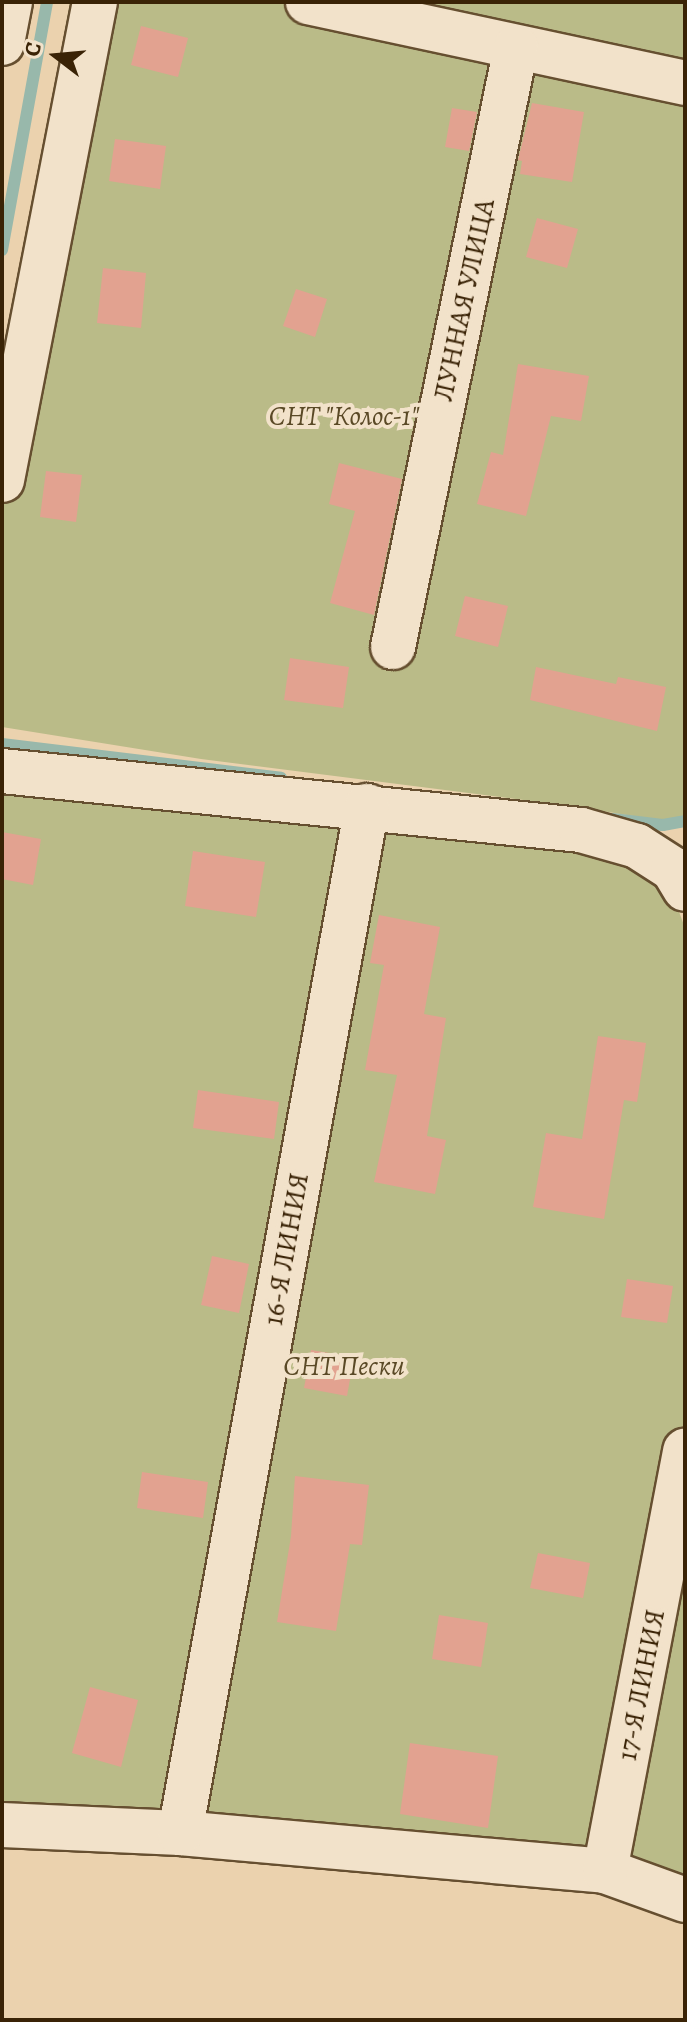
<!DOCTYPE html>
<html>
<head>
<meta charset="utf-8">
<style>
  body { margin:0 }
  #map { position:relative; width:687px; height:2022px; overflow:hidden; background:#ebd2ae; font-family:Alegreya,serif }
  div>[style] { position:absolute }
  .green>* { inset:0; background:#babb88 }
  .stream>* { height:12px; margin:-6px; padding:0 6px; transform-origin:6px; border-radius:6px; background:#98b8ab }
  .building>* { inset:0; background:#e2a290 }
  .roads { filter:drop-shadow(2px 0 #664f30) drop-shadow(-2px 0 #664f30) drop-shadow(0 2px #664f30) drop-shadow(0 -2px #664f30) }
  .minor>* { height:44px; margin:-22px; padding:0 22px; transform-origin:22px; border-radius:22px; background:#f2e2ca }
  span { translate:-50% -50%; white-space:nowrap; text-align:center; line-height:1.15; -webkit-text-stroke:8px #f2e2ca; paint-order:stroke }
  .street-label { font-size:28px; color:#3a2306 }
  .park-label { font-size:28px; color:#5a4926; font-style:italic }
  .frame { position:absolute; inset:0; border:4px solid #3a2306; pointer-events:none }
  .north { position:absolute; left:16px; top:16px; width:80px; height:80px; -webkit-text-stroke:6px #f2e2ca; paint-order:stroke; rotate:286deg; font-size:22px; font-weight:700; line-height:32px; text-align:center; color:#3a2306 }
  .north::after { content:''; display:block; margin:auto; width:28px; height:36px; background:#3a2306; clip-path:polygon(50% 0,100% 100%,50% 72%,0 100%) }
</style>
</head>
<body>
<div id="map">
  <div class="green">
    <i style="clip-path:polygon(70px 2px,685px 2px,685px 829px,682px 824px,578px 807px,201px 759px,2px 727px,2px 380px)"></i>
    <i style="clip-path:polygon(2px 787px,570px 849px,630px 863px,671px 890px,685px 928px,685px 1888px,2px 1804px)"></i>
  </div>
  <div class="stream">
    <i style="left:2px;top:250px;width:252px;rotate:-79.7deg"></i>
    <i style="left:2px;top:744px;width:281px;rotate:6.9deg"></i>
    <i style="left:613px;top:819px;width:50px;rotate:6.8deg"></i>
    <i style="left:663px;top:825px;width:22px;rotate:-10deg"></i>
  </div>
  <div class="building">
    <i style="clip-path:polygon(141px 26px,188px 38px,178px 77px,131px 65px)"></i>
    <i style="clip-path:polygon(532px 103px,584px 112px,572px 182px,520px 174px,522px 161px,518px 160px)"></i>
    <i style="clip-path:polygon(452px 108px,477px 112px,469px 151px,445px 147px)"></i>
    <i style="clip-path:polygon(115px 139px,166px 146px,160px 189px,109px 181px)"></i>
    <i style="clip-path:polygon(537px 218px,578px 229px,567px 268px,526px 257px)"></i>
    <i style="clip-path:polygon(103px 268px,146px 273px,141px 328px,97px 323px)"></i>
    <i style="clip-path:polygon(296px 289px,327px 299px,315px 337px,283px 326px)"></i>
    <i style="clip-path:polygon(518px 364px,589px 376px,581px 421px,551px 416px,526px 516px,477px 504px,491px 452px,503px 455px)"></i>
    <i style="clip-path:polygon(339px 463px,402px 479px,374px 615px,330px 603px,355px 511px,329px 504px)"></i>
    <i style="clip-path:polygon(46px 471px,82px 475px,76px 522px,40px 517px)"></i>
    <i style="clip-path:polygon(465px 596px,508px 606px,498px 647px,455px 636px)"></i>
    <i style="clip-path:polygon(290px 658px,349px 667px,343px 708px,284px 700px)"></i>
    <i style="clip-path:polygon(536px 667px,616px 684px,618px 677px,666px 687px,657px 731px,530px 700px)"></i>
    <i style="clip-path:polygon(2px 832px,41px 839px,33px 885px,2px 879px)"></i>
    <i style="clip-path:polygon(193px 851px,265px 862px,256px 917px,185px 906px)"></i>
    <i style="clip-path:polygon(379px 915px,440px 927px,424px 1014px,446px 1018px,427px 1136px,446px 1140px,435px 1194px,374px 1182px,397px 1075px,365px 1070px,384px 965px,370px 963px)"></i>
    <i style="clip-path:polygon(598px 1036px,646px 1043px,637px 1102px,624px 1100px,604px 1219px,533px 1207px,546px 1133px,582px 1139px)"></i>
    <i style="clip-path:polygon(198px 1090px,279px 1102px,274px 1139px,193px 1128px)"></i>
    <i style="clip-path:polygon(212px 1256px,249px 1264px,239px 1313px,201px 1305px)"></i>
    <i style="clip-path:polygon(627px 1279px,673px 1286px,667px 1323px,621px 1317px)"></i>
    <i style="clip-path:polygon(311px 1350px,354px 1357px,347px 1396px,304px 1388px)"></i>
    <i style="clip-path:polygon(142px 1472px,208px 1482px,203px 1518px,137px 1508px)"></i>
    <i style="clip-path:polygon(295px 1476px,369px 1485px,362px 1545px,350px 1544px,336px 1631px,277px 1622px,291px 1536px)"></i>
    <i style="clip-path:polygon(538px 1553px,590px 1563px,583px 1598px,530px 1588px)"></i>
    <i style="clip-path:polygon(439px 1615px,488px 1623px,481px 1667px,432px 1659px)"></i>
    <i style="clip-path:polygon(90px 1687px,138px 1700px,121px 1767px,72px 1753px)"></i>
    <i style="clip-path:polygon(410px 1743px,498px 1756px,488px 1828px,400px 1814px)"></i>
  </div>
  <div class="roads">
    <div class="minor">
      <i style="left:308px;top:2px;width:386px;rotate:12.1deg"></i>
      <i style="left:2px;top:43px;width:42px;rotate:-79deg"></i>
      <i style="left:2px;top:480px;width:487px;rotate:-79deg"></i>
      <i style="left:393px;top:647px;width:612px;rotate:-78.41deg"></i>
      <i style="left:2px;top:771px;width:582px;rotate:5.82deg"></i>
      <i style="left:581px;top:830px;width:58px;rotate:15.9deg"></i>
      <i style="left:637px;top:846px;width:43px;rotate:32.6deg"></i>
      <i style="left:673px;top:869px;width:23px;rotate:59deg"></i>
      <i style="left:2px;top:1825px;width:178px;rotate:2.6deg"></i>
      <i style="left:180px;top:1833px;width:427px;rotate:5.1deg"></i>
      <i style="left:605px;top:1871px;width:85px;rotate:19.9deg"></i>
      <i style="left:180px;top:1833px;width:1044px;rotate:-79.68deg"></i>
      <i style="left:605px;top:1871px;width:428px;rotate:-79.2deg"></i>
    </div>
  </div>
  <div class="street-label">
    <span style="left:464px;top:300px;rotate:-78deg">ЛУННАЯ УЛИЦА</span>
    <span style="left:286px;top:1249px;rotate:-80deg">16-Я ЛИНИЯ</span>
    <span style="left:641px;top:1685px;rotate:-79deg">17-Я ЛИНИЯ</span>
  </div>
  <div class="park-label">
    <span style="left:344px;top:416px">СНТ "Колос-1"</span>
    <span style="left:344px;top:1366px">СНТ Пески</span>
  </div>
  <div class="frame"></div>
  <div class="north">С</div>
</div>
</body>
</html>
